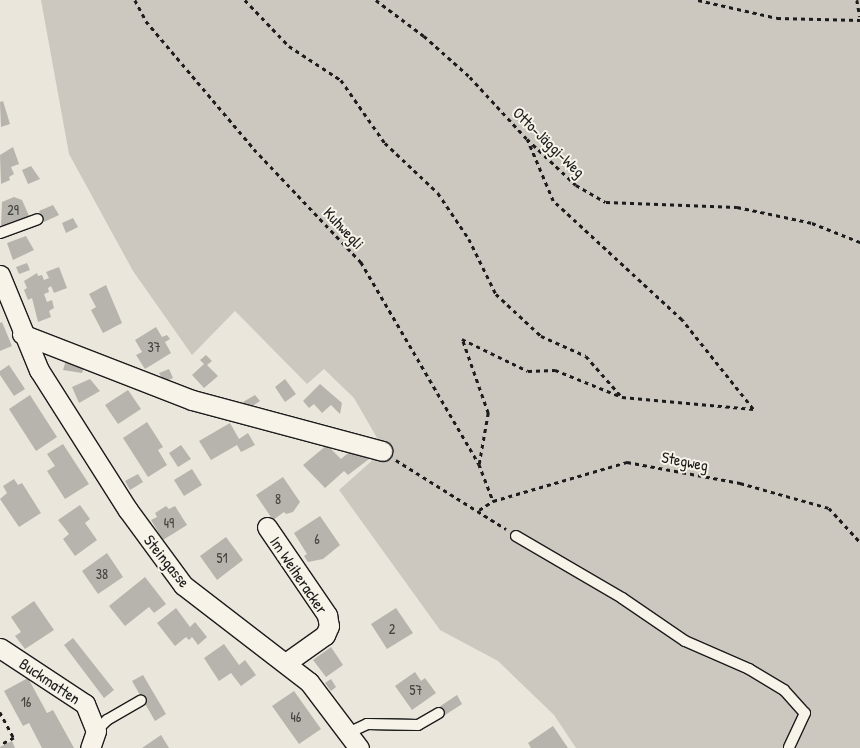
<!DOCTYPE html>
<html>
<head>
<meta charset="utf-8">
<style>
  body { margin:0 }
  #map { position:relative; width:860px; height:748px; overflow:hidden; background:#eae6dc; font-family:"Patrick Hand",sans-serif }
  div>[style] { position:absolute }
  .green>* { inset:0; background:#ccc8c0 }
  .building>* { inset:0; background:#b6b4ac }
  .path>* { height:2.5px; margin-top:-1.25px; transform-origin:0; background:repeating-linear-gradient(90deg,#1c1c1c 0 4px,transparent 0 8px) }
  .roads { filter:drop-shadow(1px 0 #1c1c1c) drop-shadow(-1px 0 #1c1c1c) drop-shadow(0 1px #1c1c1c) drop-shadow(0 -1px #1c1c1c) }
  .lane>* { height:10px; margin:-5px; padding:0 5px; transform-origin:5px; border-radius:5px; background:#f7f3e8 }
  .street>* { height:19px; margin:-9.5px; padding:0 9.5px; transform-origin:9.5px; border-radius:9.5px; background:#f7f3e8 }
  span { translate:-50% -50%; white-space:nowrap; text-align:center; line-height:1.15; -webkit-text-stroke:4px #f7f3e8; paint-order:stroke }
  .number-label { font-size:14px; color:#424240 }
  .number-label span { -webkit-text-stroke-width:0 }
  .street-label { font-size:16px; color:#1c1c1c }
</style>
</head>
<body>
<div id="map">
  <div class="green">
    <i style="clip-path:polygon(41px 0,860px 0,860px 748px,576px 748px,554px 715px,498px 661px,440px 630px,339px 490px,384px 450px,354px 398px,324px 369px,307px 384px,235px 311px,192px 355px,133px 271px,69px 154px)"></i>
  </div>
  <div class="building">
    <i style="clip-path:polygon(3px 101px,10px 124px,1px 127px,0 102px)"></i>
    <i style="clip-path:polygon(13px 147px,19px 164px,11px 167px,14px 174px,9px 177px,10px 180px,1px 184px,0 155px)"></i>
    <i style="clip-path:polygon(31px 166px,40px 179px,28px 184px,22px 170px)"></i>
    <i style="clip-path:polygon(14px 197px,22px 200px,30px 218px,1px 226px,2px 202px)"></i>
    <i style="clip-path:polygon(53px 205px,59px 215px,44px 222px,39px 211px)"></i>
    <i style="clip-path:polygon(73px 218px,78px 227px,66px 233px,62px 223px)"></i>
    <i style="clip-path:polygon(26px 236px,34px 250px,13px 260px,7px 243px)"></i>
    <i style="clip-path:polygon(27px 263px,30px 270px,19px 274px,16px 267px)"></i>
    <i style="clip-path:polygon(59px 267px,67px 288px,54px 293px,51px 286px,48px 288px,49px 292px,44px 294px,47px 302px,52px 300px,54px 308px,49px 311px,51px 317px,38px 322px,32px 298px,28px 300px,24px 290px,27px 288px,24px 281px,37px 273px,38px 276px,42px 275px,44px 280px,49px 278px,46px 272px)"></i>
    <i style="clip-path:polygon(106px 285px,122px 323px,103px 333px,91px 310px,96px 307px,89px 294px)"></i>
    <i style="clip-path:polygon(2px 322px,12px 346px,0 351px,0 323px)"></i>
    <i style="clip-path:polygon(156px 327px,162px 337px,167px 335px,170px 339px,165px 342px,171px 353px,145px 369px,136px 355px,142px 352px,135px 340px)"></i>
    <i style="clip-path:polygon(206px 355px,212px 361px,207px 365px,218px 376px,204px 388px,192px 375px,204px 364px,200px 360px)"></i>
    <i style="clip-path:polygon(67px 357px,86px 363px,82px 373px,63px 370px)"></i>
    <i style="clip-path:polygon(9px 365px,25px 389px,14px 396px,0 375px,0 371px)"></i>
    <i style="clip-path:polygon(169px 369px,173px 378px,164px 382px,159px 373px)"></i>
    <i style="clip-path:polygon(90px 379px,100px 391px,79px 403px,72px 387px)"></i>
    <i style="clip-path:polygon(285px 379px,296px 394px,285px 402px,275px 387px)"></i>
    <i style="clip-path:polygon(320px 384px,342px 403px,340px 414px,331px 405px,322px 413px,314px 404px,309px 408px,303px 401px)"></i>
    <i style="clip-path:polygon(128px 390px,141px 409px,118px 424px,105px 405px)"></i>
    <i style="clip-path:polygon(30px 395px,57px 437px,36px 451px,9px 409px)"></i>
    <i style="clip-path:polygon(255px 395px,260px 401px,248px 409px,243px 402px)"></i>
    <i style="clip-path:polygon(147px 422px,163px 447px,158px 450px,167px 465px,148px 477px,123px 438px)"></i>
    <i style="clip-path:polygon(230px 423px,239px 439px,248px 433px,255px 445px,241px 452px,237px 445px,211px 460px,199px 441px)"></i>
    <i style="clip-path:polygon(63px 444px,89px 484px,65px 499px,47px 471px,55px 466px,47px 454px)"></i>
    <i style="clip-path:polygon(181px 445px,191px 459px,178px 467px,169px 453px)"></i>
    <i style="clip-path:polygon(327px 445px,341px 459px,353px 449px,369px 459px,348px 475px,344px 471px,325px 488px,303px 465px)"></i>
    <i style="clip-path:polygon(192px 469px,202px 485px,184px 496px,174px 480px)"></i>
    <i style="clip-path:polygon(138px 474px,143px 482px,130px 490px,125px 481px)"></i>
    <i style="clip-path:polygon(283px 477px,300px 502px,293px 512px,286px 514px,284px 512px,273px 520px,256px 495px)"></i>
    <i style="clip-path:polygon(14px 479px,18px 485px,22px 483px,41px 513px,19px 527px,0 499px,7px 493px,3px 486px)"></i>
    <i style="clip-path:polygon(80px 505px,90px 519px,85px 523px,97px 540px,75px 556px,63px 539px,69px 534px,58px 520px)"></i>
    <i style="clip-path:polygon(166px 506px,169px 509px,175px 506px,187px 525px,163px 540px,151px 520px,157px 517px,155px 513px)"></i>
    <i style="clip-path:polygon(320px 516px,340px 545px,323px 559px,308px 562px,304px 556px,307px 554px,294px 533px)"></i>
    <i style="clip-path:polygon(226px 537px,243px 560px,217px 580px,200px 556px)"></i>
    <i style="clip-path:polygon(107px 553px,123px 577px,98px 594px,82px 571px)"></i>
    <i style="clip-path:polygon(145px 577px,166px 604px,154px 613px,149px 607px,125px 626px,109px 606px)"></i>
    <i style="clip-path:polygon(34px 601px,54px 630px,25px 649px,15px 636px,21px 632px,11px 617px)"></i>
    <i style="clip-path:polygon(176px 608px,190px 627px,195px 622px,207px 637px,198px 645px,192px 637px,189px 640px,186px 637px,175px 646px,157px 623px)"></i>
    <i style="clip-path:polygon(396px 608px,413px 633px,387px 649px,371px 624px)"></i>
    <i style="clip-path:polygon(73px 638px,114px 690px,104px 698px,64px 645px)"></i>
    <i style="clip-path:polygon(224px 644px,239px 665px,245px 660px,256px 675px,241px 686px,231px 673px,219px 681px,204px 658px)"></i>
    <i style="clip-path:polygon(331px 647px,343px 665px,326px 677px,313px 660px)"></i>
    <i style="clip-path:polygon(415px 672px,421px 681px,425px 678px,436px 693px,412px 710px,395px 686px)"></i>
    <i style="clip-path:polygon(143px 675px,166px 714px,155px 721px,132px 681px)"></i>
    <i style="clip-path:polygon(28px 678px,47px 713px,53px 710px,74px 748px,42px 748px,29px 723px,23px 726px,4px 691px)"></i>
    <i style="clip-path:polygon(331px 679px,336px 687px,331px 691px,325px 683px)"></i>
    <i style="clip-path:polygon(294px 691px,321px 729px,299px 744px,272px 706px)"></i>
    <i style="clip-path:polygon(457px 695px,462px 704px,442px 717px,436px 709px)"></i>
    <i style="clip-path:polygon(553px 726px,568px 748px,531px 748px,528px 743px)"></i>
    <i style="clip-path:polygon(161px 735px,169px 748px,142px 748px)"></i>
    <i style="clip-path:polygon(12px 741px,15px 748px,0 748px,0 747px)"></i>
  </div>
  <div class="path">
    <i style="left:135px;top:0;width:24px;rotate:62deg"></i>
    <i style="left:146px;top:21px;width:167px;rotate:49.8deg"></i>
    <i style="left:254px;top:149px;width:156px;rotate:46.6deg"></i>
    <i style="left:361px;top:262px;width:234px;rotate:59.7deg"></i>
    <i style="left:479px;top:464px;width:40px;rotate:69deg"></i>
    <i style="left:245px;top:0;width:64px;rotate:46.3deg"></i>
    <i style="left:289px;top:46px;width:62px;rotate:33.2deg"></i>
    <i style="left:341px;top:80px;width:77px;rotate:55.1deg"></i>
    <i style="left:385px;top:143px;width:73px;rotate:43.3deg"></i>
    <i style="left:438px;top:193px;width:55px;rotate:56deg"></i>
    <i style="left:469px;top:239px;width:61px;rotate:63.9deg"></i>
    <i style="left:496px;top:294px;width:62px;rotate:43deg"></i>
    <i style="left:541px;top:336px;width:49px;rotate:24deg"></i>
    <i style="left:586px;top:356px;width:53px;rotate:48.8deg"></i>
    <i style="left:376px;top:0;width:60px;rotate:36.9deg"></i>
    <i style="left:424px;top:36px;width:62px;rotate:41.7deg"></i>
    <i style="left:470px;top:77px;width:84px;rotate:47.4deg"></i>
    <i style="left:527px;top:139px;width:67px;rotate:43.2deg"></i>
    <i style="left:576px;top:185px;width:34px;rotate:30deg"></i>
    <i style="left:606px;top:202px;width:131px;rotate:2.2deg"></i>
    <i style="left:737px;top:207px;width:77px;rotate:12deg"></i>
    <i style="left:812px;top:223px;width:52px;rotate:21.6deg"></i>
    <i style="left:698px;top:0;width:81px;rotate:12.8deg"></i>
    <i style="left:777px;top:18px;width:83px;rotate:1.4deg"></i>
    <i style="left:857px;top:0;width:17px;rotate:80deg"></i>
    <i style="left:396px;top:460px;width:130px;rotate:32.1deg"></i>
    <i style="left:479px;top:464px;width:52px;rotate:-80deg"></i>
    <i style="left:488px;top:413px;width:78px;rotate:-109.4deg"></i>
    <i style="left:462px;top:339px;width:73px;rotate:25.9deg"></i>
    <i style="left:528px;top:371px;width:27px;rotate:-2deg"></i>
    <i style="left:555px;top:370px;width:72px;rotate:21.9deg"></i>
    <i style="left:622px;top:397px;width:132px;rotate:5.2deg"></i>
    <i style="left:753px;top:409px;width:114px;rotate:-128.6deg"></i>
    <i style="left:682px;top:320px;width:176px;rotate:-137.3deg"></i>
    <i style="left:553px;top:201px;width:67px;rotate:-112.8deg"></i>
    <i style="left:479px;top:510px;width:17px;rotate:-33deg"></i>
    <i style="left:493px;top:501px;width:140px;rotate:-16.2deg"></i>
    <i style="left:627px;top:462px;width:115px;rotate:10.5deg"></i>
    <i style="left:740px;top:483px;width:92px;rotate:15.7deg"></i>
    <i style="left:829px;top:508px;width:46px;rotate:47.6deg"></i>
    <i style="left:0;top:712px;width:30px;rotate:62deg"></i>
    <i style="left:14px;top:738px;width:16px;rotate:153deg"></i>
  </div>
  <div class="roads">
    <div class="lane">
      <i style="left:0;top:233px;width:40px;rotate:-20.2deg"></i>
      <i style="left:516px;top:536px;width:123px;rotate:30.3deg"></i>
      <i style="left:622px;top:598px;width:76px;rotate:34.3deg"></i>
      <i style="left:685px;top:641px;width:70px;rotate:23.6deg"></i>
      <i style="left:749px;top:669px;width:41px;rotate:31deg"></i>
      <i style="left:784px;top:690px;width:31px;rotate:48deg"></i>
      <i style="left:805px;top:713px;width:38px;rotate:115deg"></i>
      <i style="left:96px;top:731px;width:16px;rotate:-45deg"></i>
      <i style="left:107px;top:720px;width:39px;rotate:-30deg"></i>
      <i style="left:348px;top:733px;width:21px;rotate:-25deg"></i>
      <i style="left:367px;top:724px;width:51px;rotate:1.1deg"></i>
      <i style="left:418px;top:725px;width:24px;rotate:-30deg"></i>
    </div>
    <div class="street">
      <i style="left:0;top:275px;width:103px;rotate:67.7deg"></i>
      <i style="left:39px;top:370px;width:166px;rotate:57.6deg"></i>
      <i style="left:128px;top:510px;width:93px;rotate:53.7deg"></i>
      <i style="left:183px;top:585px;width:159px;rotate:37.6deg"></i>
      <i style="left:309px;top:682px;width:83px;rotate:52.9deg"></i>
      <i style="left:22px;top:334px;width:182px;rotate:21.2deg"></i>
      <i style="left:192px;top:400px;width:197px;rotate:15deg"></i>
      <i style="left:267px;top:527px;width:107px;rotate:55.7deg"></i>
      <i style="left:327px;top:615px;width:11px;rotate:80deg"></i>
      <i style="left:329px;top:626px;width:10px;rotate:114deg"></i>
      <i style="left:325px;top:635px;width:47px;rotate:144.6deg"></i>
      <i style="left:0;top:648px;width:102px;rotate:33.4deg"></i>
      <i style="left:85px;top:704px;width:29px;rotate:68deg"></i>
      <i style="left:96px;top:731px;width:18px;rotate:109deg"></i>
    </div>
  </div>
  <div class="number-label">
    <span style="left:13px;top:210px">29</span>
    <span style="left:154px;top:347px">37</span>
    <span style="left:278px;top:499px">8</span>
    <span style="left:169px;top:523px">49</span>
    <span style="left:317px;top:539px">6</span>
    <span style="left:222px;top:558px">51</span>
    <span style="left:102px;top:574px">38</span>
    <span style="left:392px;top:629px">2</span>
    <span style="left:416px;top:690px">57</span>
    <span style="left:26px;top:702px">16</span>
    <span style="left:296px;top:717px">46</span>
  </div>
  <div class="street-label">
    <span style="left:549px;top:142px;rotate:44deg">Otto-Jäggi-Weg</span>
    <span style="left:344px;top:228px;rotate:47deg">Kuhwegli</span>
    <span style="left:685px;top:461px;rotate:11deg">Stegweg</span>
    <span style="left:167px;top:561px;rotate:51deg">Steingasse</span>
    <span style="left:299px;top:575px;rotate:56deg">Im Weiheracker</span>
    <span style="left:50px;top:681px;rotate:34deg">Buckmatten</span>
  </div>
</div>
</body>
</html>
